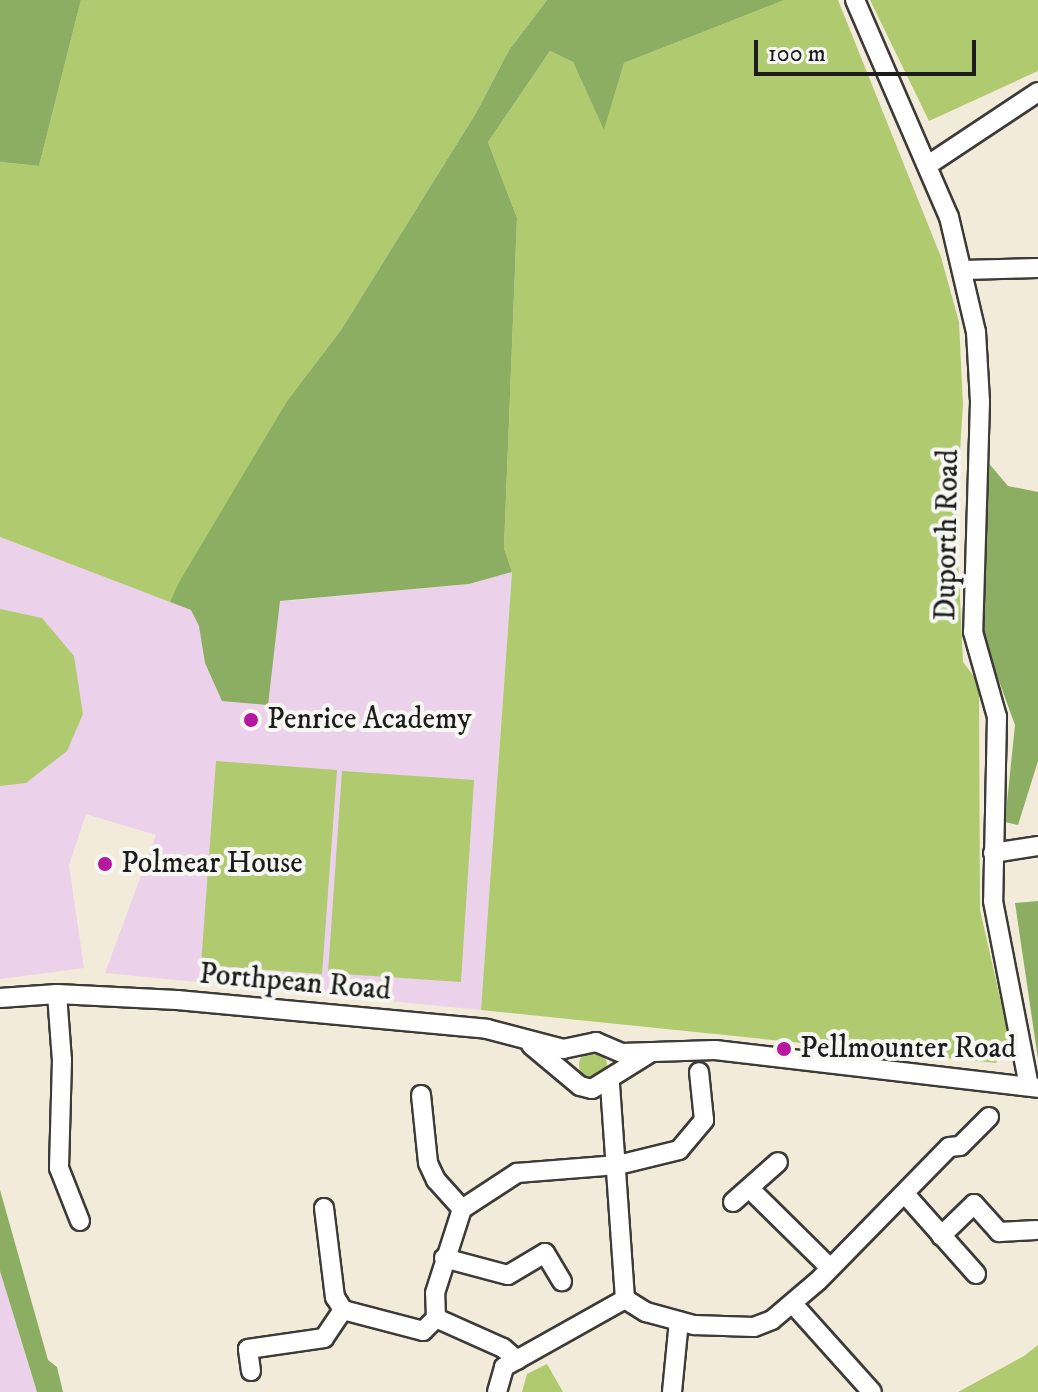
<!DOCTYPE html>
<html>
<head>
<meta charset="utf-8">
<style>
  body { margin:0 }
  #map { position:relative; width:1038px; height:1392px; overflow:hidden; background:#f2ebd9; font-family:"IM FELL DW Pica",serif }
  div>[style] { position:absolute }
  .built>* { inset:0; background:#ecd1ea }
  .green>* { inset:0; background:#b0ca70 }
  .round { border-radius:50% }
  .forest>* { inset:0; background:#8cae62 }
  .roads { filter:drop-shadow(2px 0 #3c3b38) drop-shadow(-2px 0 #3c3b38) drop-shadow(0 2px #3c3b38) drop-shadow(0 -2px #3c3b38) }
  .minor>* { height:18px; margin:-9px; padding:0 9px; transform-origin:9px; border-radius:9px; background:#fff }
  .dots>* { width:22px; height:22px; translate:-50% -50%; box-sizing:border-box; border:4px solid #f6f6f2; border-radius:50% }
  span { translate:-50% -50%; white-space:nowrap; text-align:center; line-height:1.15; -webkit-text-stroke:8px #f6f6f2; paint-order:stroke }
  .street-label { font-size:30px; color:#1c1c1c }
  .poi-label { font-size:30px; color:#1c1c1c }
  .left { translate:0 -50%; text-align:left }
  .scale { position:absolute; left:754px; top:40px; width:222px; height:36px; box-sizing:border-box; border:4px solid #1c1c1c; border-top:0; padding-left:10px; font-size:24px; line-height:28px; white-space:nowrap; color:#1c1c1c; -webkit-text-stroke:6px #f6f6f2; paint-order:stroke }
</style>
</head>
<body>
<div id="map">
  <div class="built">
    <i style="clip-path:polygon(0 537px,191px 610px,469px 584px,512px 572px,481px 1010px,105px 973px,156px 835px,86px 814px,69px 865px,84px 968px,0 979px)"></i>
    <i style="clip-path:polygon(0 1271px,36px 1390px,37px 1392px,0 1392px)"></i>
  </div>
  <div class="green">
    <i style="clip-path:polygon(81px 0,547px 0,509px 50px,476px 113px,341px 330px,287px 401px,170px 602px,0 537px,0 162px,39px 166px)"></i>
    <i style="clip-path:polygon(784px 0,838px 0,941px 257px,959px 322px,963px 405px,956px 513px,963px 662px,979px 683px,980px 910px,1009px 1037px,996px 1063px,481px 1010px,512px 572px,504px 548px,517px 218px,488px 142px,550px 51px,573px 62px,604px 129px,624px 63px)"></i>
    <i style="clip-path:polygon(870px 0,1038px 0,1038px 71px,929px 121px)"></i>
    <i style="clip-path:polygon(0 609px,42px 618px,74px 656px,83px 714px,67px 751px,26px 783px,0 786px)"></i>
    <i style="clip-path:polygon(216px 761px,337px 770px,322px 974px,201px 965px)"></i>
    <i style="clip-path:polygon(342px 771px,474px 780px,461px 982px,328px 973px)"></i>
    <i class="round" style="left:579px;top:1051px;width:28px;height:28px"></i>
    <i style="clip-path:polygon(1038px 1345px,1038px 1392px,958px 1392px,1024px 1356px)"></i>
    <i style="clip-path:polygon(547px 1364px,563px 1392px,522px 1392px,527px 1374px)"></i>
  </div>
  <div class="forest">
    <i style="clip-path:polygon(0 0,81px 0,39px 166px,0 162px)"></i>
    <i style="clip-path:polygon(547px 0,784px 0,624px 63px,604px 130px,573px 62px,550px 51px,488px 142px,517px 218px,504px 548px,512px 572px,469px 584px,280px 601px,268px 705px,222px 701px,205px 663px,199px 626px,191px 610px,170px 602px,178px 584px,287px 401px,341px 330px,476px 113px,509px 50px)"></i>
    <i style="clip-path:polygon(986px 460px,1008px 486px,1038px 492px,1038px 761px,1018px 825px,1005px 822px,1015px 725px,979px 626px)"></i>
    <i style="clip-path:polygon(1038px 901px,1038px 1059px,1015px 903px)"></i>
    <i style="clip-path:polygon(0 1190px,48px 1360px,57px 1367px,63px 1392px,37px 1392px,0 1271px)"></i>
  </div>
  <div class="roads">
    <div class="minor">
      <i style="left:855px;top:0;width:236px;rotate:66.6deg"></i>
      <i style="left:949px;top:217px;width:118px;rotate:76.8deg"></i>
      <i style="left:976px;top:332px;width:70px;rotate:86.7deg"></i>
      <i style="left:980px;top:402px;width:230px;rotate:91.7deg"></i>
      <i style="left:973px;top:632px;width:88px;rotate:74.2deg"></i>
      <i style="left:997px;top:717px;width:184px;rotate:91.2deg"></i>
      <i style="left:993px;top:901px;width:188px;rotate:79deg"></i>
      <i style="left:928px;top:165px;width:132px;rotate:-33.6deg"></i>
      <i style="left:963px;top:270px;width:75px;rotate:-1.5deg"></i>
      <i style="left:993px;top:853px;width:46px;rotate:-8.8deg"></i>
      <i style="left:57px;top:994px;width:66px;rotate:85.7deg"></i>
      <i style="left:62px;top:1060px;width:108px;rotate:91.6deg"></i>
      <i style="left:59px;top:1168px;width:57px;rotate:68.4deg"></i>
      <i style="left:0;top:998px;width:57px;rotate:-4deg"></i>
      <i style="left:57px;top:994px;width:120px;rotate:2.9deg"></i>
      <i style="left:177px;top:1000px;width:311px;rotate:5.3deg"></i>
      <i style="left:487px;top:1029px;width:79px;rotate:14.7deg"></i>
      <i style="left:563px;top:1049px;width:34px;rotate:-12deg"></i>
      <i style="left:596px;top:1042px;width:28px;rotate:23deg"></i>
      <i style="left:622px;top:1053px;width:93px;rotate:-1.8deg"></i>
      <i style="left:715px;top:1050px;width:325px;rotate:6.7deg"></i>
      <i style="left:531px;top:1045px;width:64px;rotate:39.9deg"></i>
      <i style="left:580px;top:1086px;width:12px;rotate:14deg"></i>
      <i style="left:592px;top:1089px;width:68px;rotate:-31.8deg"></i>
      <i style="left:421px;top:1095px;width:68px;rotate:84.1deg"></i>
      <i style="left:428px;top:1163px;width:19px;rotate:65deg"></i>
      <i style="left:436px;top:1180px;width:39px;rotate:48deg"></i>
      <i style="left:750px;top:1189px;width:112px;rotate:44.6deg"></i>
      <i style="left:905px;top:1194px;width:107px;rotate:48.4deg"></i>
      <i style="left:733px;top:1202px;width:60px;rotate:-41.6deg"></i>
      <i style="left:324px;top:1208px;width:90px;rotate:83deg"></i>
      <i style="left:335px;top:1297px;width:15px;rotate:58deg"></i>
      <i style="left:941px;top:1236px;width:46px;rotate:-44.1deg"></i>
      <i style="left:974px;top:1204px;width:38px;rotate:48deg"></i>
      <i style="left:999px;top:1232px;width:37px;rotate:-3deg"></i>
      <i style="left:444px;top:1258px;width:66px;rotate:14.9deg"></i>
      <i style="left:508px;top:1275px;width:43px;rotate:-30.7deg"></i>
      <i style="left:545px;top:1253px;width:33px;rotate:59deg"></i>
      <i style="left:625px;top:1299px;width:25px;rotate:32deg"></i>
      <i style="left:646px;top:1312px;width:50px;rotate:15.2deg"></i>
      <i style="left:694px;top:1325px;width:60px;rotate:1.9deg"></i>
      <i style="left:754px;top:1327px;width:19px;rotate:-21deg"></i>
      <i style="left:772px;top:1320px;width:60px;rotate:-40.3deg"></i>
      <i style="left:818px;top:1281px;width:187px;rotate:-45.6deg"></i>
      <i style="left:949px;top:1147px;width:11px;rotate:-5deg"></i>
      <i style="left:960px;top:1146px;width:41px;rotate:-45deg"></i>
      <i style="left:793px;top:1304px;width:118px;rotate:48.1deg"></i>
      <i style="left:517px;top:1360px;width:18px;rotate:-139deg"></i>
      <i style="left:503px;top:1348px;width:73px;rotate:-155.9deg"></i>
      <i style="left:436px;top:1318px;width:25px;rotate:-92deg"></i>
      <i style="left:435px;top:1293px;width:88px;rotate:-72.2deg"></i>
      <i style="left:462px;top:1209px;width:66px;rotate:-33.2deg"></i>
      <i style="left:517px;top:1173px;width:101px;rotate:-4.5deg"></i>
      <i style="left:618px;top:1165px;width:63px;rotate:-13.8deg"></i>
      <i style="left:679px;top:1150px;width:39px;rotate:-50deg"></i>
      <i style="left:704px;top:1120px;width:48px;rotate:-95.9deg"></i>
      <i style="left:251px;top:1371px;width:22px;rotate:-98deg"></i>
      <i style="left:248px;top:1349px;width:77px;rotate:-8.2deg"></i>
      <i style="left:324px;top:1338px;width:34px;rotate:-56deg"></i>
      <i style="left:343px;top:1310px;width:83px;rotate:14.7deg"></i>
      <i style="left:423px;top:1331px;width:18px;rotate:-45deg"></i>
      <i style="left:497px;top:1392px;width:26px;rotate:-74deg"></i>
      <i style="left:504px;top:1367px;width:139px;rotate:-29.3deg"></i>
      <i style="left:625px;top:1299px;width:218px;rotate:-94deg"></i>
      <i style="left:672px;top:1392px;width:71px;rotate:-84.4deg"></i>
    </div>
  </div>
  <div class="dots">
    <i style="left:251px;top:720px;background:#b5179e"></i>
    <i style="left:105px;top:864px;background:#b5179e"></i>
    <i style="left:784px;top:1049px;background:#b5179e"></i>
  </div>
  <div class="street-label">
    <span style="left:948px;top:535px;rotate:-89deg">Duporth Road</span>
    <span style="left:295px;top:983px;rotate:5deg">Porthpean Road</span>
  </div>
  <div class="poi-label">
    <span class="left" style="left:267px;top:720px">Penrice Academy</span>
    <span class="left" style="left:121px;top:864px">Polmear House</span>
    <span class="left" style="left:800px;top:1049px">Pellmounter Road</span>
  </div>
  <div class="scale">100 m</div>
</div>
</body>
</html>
